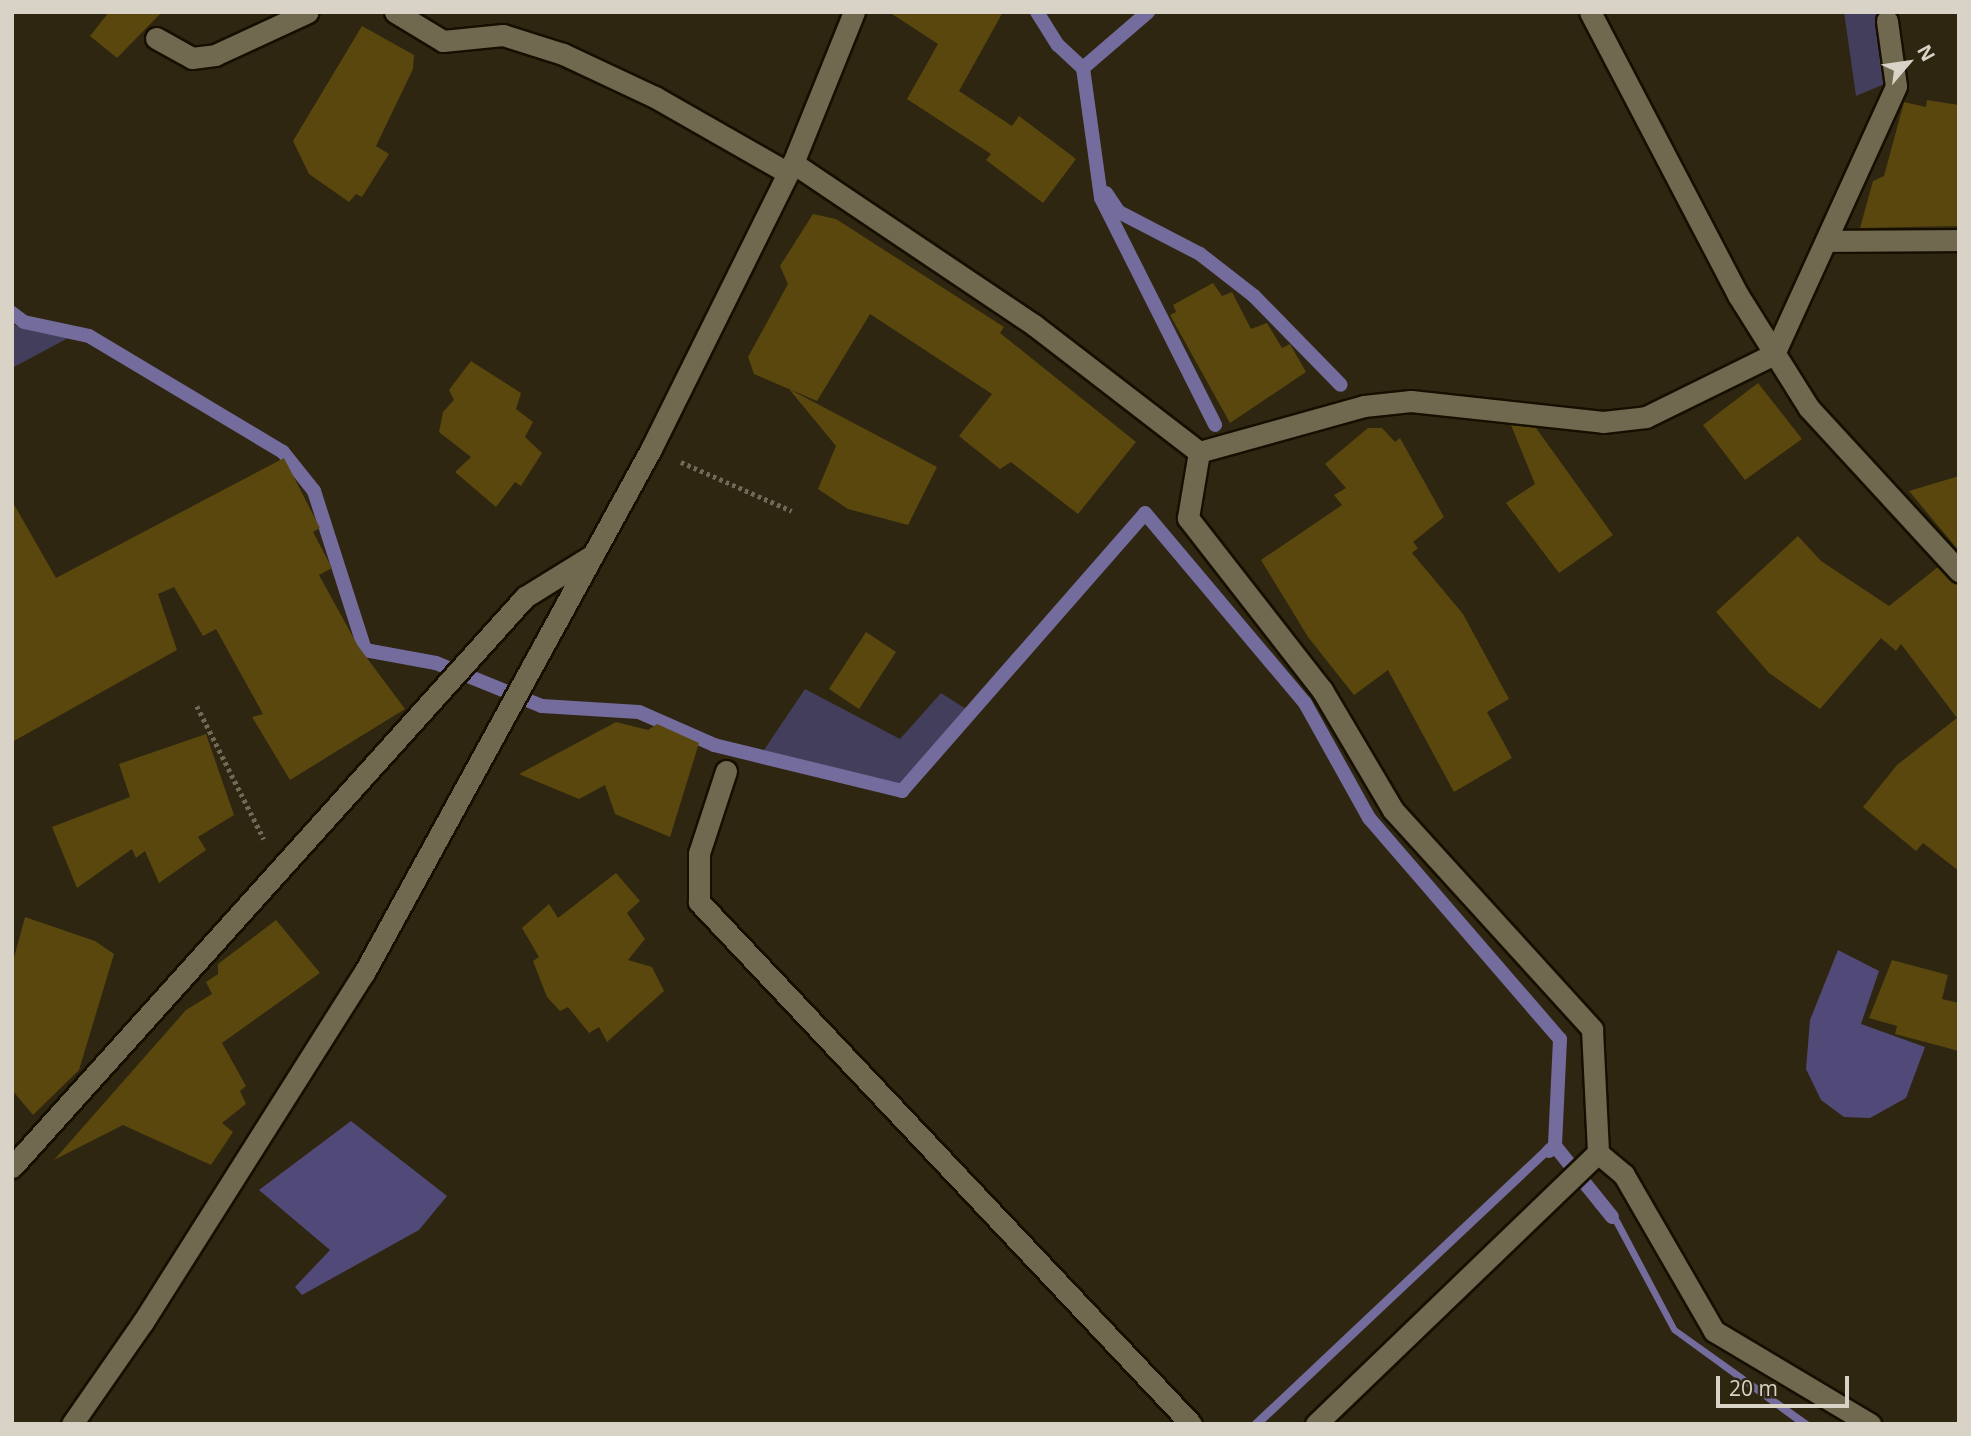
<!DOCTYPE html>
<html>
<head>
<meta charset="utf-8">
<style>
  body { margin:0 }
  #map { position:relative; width:1971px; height:1436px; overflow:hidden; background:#2e2610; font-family:"Open Sans",sans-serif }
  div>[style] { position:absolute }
  .green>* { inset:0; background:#423e5b }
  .forest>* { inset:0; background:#514a78 }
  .water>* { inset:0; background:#736c9d }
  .stream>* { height:14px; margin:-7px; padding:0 7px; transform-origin:7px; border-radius:7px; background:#736c9d }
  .building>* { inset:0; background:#59470e }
  .path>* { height:4.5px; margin-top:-2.25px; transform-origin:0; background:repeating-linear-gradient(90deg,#706956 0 3.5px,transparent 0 7px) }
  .roads { filter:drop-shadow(2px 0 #160f00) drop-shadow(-2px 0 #160f00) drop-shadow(0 2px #160f00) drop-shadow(0 -2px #160f00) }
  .lane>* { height:21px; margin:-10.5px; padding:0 10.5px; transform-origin:10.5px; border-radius:10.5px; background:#716850 }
  .street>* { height:21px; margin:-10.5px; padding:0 10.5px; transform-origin:10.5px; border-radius:10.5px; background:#716850 }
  span { translate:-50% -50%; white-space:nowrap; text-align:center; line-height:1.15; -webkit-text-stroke:5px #2e2610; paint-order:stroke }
  .frame { position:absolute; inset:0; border:14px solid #d8d3c6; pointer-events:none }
  .north { position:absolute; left:1873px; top:28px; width:70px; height:70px; -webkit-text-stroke:5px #2e2610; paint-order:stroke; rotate:61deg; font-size:19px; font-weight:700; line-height:28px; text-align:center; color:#d8d3c6 }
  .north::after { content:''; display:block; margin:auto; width:24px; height:32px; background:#d8d3c6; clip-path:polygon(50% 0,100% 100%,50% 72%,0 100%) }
  .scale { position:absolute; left:1716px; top:1376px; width:133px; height:32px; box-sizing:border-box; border:4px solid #d8d3c6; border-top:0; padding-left:9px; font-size:21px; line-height:24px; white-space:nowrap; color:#d8d3c6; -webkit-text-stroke:5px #2e2610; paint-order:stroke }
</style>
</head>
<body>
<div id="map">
  <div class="green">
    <i style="clip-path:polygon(1844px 12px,1877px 12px,1887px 83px,1856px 96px)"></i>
    <i style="clip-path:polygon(12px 322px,16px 326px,70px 337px,12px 368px)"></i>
    <i style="clip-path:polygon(805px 689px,900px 739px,941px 693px,966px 709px,900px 784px,764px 750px)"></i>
  </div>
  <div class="forest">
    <i style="clip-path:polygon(1838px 950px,1879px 971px,1861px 1024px,1925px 1047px,1906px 1098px,1870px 1118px,1844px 1117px,1821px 1100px,1806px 1069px,1810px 1020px)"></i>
    <i style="clip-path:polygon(351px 1121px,447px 1196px,419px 1230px,302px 1295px,295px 1287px,330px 1250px,259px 1190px)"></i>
  </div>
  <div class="water">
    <i style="clip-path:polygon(1559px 1143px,1563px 1150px,1552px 1152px,1263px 1424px,1250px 1424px,1547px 1144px)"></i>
    <i style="clip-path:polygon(1603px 1200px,1620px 1220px,1677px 1328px,1812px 1424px,1798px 1424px,1672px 1332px,1614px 1224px,1595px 1207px)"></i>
  </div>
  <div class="stream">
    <i style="left:1037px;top:12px;width:39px;rotate:58deg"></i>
    <i style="left:1058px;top:45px;width:34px;rotate:43deg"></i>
    <i style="left:1083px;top:68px;width:131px;rotate:82.1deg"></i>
    <i style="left:1101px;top:198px;width:254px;rotate:63.3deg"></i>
    <i style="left:1083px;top:68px;width:86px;rotate:-40.7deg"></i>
    <i style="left:1106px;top:193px;width:23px;rotate:56deg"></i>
    <i style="left:1119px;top:212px;width:91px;rotate:27.4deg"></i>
    <i style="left:1200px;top:254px;width:68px;rotate:37.9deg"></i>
    <i style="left:1254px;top:296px;width:124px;rotate:45.7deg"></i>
    <i style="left:12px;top:313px;width:15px;rotate:37deg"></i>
    <i style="left:24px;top:322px;width:66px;rotate:12.2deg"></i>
    <i style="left:89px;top:336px;width:226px;rotate:30.9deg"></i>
    <i style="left:283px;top:452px;width:50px;rotate:51.5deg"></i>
    <i style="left:314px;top:491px;width:167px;rotate:72.2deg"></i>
    <i style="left:365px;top:650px;width:72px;rotate:10.4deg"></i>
    <i style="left:436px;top:663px;width:114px;rotate:22.1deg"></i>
    <i style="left:542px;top:706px;width:97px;rotate:3.5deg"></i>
    <i style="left:639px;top:712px;width:82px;rotate:23.7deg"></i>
    <i style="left:714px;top:745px;width:194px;rotate:13.7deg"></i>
    <i style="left:902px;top:791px;width:369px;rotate:-48.8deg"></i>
    <i style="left:1145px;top:513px;width:248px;rotate:49.9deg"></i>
    <i style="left:1305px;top:703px;width:132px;rotate:60.9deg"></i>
    <i style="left:1369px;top:818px;width:292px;rotate:49.2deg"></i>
    <i style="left:1560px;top:1039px;width:107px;rotate:92.7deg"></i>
    <i style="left:1549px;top:1151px;width:8px;rotate:-40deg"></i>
    <i style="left:1555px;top:1146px;width:91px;rotate:51.2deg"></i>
  </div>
  <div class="building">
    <i style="clip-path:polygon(109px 12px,162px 12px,117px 58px,90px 36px)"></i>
    <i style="clip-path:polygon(889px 12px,1003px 12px,959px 91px,1012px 126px,1019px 116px,1076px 159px,1043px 203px,986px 160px,991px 154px,907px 99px,938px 44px)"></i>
    <i style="clip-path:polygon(362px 26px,414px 55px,413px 69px,376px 146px,389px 154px,362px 197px,356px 194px,349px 202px,309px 174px,293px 141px)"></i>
    <i style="clip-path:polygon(1927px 100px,1959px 105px,1959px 226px,1860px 228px,1873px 181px,1884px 176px,1904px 102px,1926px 107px)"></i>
    <i style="clip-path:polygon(813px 214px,836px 219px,1004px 327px,1000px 333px,1136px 442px,1078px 514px,1011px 462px,1000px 469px,959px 436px,992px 394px,870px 314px,817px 401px,754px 374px,748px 357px,788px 284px,780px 266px)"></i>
    <i style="clip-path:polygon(1213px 283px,1222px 296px,1232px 292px,1251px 329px,1267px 323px,1282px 348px,1290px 344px,1306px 372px,1230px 423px,1170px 315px,1176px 312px,1173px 305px)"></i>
    <i style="clip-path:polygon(471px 361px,521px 393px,516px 409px,533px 422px,525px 437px,542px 453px,521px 486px,515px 482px,496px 507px,455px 472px,471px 457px,439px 432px,443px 412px,454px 400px,449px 390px)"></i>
    <i style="clip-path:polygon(1758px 383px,1802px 439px,1745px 480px,1703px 425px)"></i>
    <i style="clip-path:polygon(789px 389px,937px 467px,908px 525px,848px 509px,818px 489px,836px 446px)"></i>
    <i style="clip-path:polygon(1511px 425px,1536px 428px,1613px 535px,1559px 573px,1506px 503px,1535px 484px)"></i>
    <i style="clip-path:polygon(1368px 428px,1382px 428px,1395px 442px,1400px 438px,1444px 517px,1413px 542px,1418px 548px,1412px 553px,1463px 614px,1509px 699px,1487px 712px,1512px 758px,1454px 792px,1388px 670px,1354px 695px,1308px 637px,1261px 560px,1342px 505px,1334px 495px,1346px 488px,1325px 464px)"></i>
    <i style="clip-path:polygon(284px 458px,320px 528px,313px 532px,332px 568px,319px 575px,358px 646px,405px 709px,290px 780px,252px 717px,263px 714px,216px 629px,203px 636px,174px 587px,158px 594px,177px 650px,12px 742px,12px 501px,56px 578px)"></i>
    <i style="clip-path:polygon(1959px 476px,1959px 551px,1909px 491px)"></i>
    <i style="clip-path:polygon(1798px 536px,1821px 561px,1889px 606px,1938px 567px,1959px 584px,1959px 871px,1923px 843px,1916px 851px,1863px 807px,1897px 765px,1957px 718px,1901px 644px,1896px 651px,1881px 638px,1820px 709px,1769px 673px,1716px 612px)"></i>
    <i style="clip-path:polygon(866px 632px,896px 652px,859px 709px,829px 689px)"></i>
    <i style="clip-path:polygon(616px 722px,648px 730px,657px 724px,699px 743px,670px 837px,615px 814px,605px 785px,579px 799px,519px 774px)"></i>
    <i style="clip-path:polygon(206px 734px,234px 815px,198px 837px,206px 850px,159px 883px,145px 851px,136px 858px,132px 849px,77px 888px,52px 827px,130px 797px,119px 764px)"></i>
    <i style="clip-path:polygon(616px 873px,640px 901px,627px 913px,645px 939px,628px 960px,652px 967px,664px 991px,607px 1042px,599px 1027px,589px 1033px,568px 1007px,560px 1011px,547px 997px,533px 961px,539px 957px,522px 928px,549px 904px,558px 918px)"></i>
    <i style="clip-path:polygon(25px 917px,95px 941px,114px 954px,79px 1070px,33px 1115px,12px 1090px,12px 965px)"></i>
    <i style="clip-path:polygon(276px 920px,320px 973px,222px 1043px,246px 1086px,240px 1091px,246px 1104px,222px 1123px,233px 1132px,211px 1165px,123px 1125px,54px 1160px,186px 1010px,212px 994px,206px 982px,218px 974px,218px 964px)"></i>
    <i style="clip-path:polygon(1892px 960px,1948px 975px,1942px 999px,1959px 1003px,1959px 1051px,1895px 1034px,1897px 1026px,1869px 1018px)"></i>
  </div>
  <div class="path">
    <i style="left:681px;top:462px;width:121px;rotate:23.8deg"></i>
    <i style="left:197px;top:706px;width:149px;rotate:63.3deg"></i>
  </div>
  <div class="roads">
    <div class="lane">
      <i style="left:1826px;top:241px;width:133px;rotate:-0.4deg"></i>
    </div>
    <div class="street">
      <i style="left:395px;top:12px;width:56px;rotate:31.1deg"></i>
      <i style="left:443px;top:41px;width:60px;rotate:-5.7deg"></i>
      <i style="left:503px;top:35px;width:63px;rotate:17.6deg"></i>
      <i style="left:563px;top:54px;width:102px;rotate:25.1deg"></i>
      <i style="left:655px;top:97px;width:153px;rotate:29.7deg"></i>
      <i style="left:1590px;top:12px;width:319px;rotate:62.4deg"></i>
      <i style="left:1738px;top:295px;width:133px;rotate:57.9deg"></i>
      <i style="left:1809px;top:408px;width:222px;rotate:47.4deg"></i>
      <i style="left:156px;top:38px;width:41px;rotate:29.1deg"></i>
      <i style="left:192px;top:58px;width:23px;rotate:-7deg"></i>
      <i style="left:215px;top:55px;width:102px;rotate:-24.8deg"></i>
      <i style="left:793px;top:163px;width:290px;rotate:33.9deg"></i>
      <i style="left:1034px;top:325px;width:208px;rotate:37.6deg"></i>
      <i style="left:1199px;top:452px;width:67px;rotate:99.5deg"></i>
      <i style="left:1188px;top:518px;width:218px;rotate:52.1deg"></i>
      <i style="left:1322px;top:690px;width:139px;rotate:59.4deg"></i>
      <i style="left:1393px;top:810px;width:296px;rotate:47.7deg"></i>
      <i style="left:1592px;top:1029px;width:124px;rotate:87.2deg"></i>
      <i style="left:1598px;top:1153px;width:34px;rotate:40deg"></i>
      <i style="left:1624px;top:1175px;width:180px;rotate:60deg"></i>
      <i style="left:1714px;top:1331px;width:182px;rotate:30.8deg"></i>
      <i style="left:1199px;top:452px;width:171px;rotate:-15.6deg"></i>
      <i style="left:1364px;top:406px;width:47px;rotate:-6.1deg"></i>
      <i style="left:1411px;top:401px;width:193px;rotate:6.2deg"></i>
      <i style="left:1603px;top:422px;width:43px;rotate:-6.6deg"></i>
      <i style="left:1646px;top:417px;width:143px;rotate:-26.2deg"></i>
      <i style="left:1774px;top:354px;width:294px;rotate:-65.5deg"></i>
      <i style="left:1896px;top:86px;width:66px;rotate:-97.9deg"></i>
      <i style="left:726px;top:771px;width:86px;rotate:108.2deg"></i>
      <i style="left:699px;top:853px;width:49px;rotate:90deg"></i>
      <i style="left:699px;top:902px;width:717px;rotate:46.69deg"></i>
      <i style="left:12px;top:1167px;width:767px;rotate:-48.01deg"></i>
      <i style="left:525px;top:597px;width:78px;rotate:-31.8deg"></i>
      <i style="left:72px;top:1424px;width:124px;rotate:-55.2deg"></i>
      <i style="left:143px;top:1322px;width:413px;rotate:-57.7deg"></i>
      <i style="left:364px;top:973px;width:597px;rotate:-61.29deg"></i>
      <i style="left:651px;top:449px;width:319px;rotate:-63.6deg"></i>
      <i style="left:793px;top:163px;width:163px;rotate:-68deg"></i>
      <i style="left:1316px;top:1424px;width:391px;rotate:-43.9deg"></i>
    </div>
  </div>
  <div class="frame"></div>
  <div class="north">N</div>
  <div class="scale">20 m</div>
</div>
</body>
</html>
